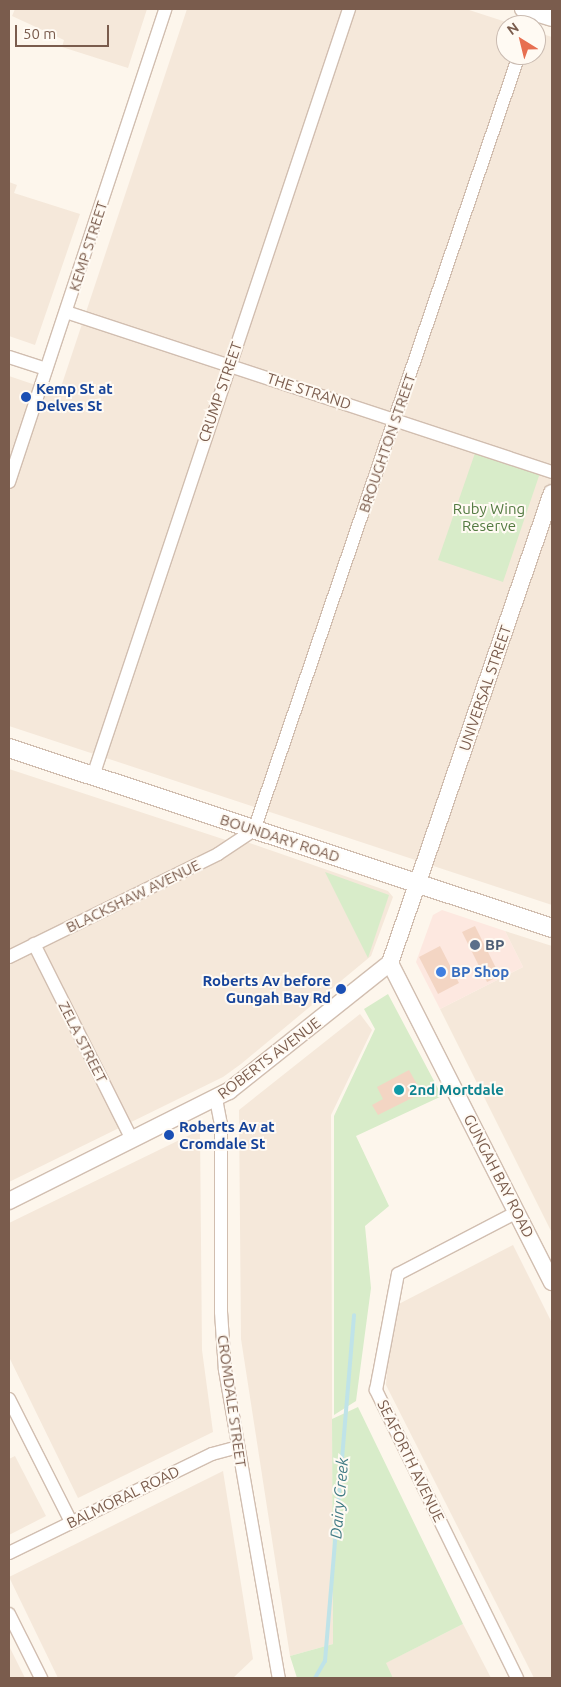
<!DOCTYPE html>
<html>
<head>
<meta charset="utf-8">
<style>
  body { margin:0 }
  #map { position:relative; width:561px; height:1687px; overflow:hidden; background:#fdf6ec; font-family:Ubuntu,sans-serif }
  div>[style] { position:absolute }
  .residential>* { inset:0; background:#f5e8da }
  .commercial>* { inset:0; background:#fde8e0 }
  .green>* { inset:0; background:#d8ecc9 }
  .stream>* { height:4px; margin:-2px; padding:0 2px; transform-origin:2px; border-radius:2px; background:#bfe3e8 }
  .building>* { inset:0; background:#f3d5c3 }
  .roads { filter:drop-shadow(1px 0 #d1beb0) drop-shadow(-1px 0 #d1beb0) drop-shadow(0 1px #d1beb0) drop-shadow(0 -1px #d1beb0) }
  .minor>* { height:12px; margin:-6px; padding:0 6px; transform-origin:6px; border-radius:6px; background:#fff }
  .tertiary>* { height:16px; margin:-8px; padding:0 8px; transform-origin:8px; border-radius:8px; background:#fff }
  .secondary>* { height:18px; margin:-9px; padding:0 9px; transform-origin:9px; border-radius:9px; background:#fff }
  .dots>* { width:14px; height:14px; translate:-50% -50%; box-sizing:border-box; border:2px solid #fffaf3; border-radius:50% }
  span { translate:-50% -50%; white-space:nowrap; text-align:center; line-height:1.15; -webkit-text-stroke:4px #fffaf3; paint-order:stroke }
  .street-label { font-size:15px; color:#7a5c4d }
  .transit-label { font-size:15px; color:#164399; font-weight:700 }
  .left { translate:0 -50%; text-align:left }
  .right { translate:-100% -50%; text-align:right }
  .park-label { font-size:15px; color:#537a41 }
  .service-label { font-size:15px; color:#4e5e75; font-weight:700 }
  .shop-label { font-size:15px; color:#366cbe; font-weight:700 }
  .culture-label { font-size:15px; color:#0d838f; font-weight:700 }
  .water-label { font-size:16px; color:#437c86; font-style:italic }
  .frame { position:absolute; inset:0; border:10px solid #7a5c4d; pointer-events:none }
  .north { position:absolute; left:496px; top:15px; width:50px; height:50px; box-sizing:border-box; background:#fffaf3; border:1px solid #cabbb1; border-radius:50%; rotate:324deg; font-size:14px; font-weight:700; line-height:20px; text-align:center; color:#7a5c4d }
  .north::after { content:''; display:block; margin:auto; width:18px; height:22px; background:#e76f51; clip-path:polygon(50% 0,100% 100%,50% 72%,0 100%) }
  .scale { position:absolute; left:15px; top:25px; width:94px; height:22px; box-sizing:border-box; border:2px solid #7a5c4d; border-top:0; padding-left:6px; font-size:15px; line-height:18px; white-space:nowrap; color:#7a5c4d; -webkit-text-stroke:4px #fffaf3; paint-order:stroke }
</style>
</head>
<body>
<div id="map">
  <div class="residential">
    <i style="clip-path:polygon(15px 9px,147px 9px,128px 68px,62px 47px,64px 40px,12px 16px)"></i>
    <i style="clip-path:polygon(187px 9px,466px 9px,515px 25px,506px 25px,506px 55px,536px 55px,536px 32px,552px 37px,552px 905px,9px 726px,9px 376px,59px 393px)"></i>
    <i style="clip-path:polygon(9px 182px,17px 185px,14px 193px,80px 214px,35px 345px,9px 336px)"></i>
    <i style="clip-path:polygon(9px 769px,235px 843px,241px 840px,388px 891px,393px 897px,371px 956px,241px 1064px,223px 1077px,9px 1182px)"></i>
    <i style="clip-path:polygon(505px 931px,552px 946px,552px 1233px,440px 1009px,523px 967px)"></i>
    <i style="clip-path:polygon(360px 1014px,372px 1030px,331px 1115px,333px 1644px,290px 1656px,241px 1339px,239px 1110px)"></i>
    <i style="clip-path:polygon(200px 1130px,202px 1350px,213px 1432px,78px 1498px,9px 1357px,9px 1223px)"></i>
    <i style="clip-path:polygon(513px 1245px,552px 1323px,552px 1678px,534px 1678px,386px 1385px,391px 1308px)"></i>
    <i style="clip-path:polygon(15px 1456px,46px 1516px,9px 1535px,9px 1459px)"></i>
    <i style="clip-path:polygon(223px 1471px,253px 1659px,233px 1678px,58px 1678px,9px 1577px)"></i>
    <i style="clip-path:polygon(463px 1624px,491px 1678px,393px 1678px,385px 1663px)"></i>
    <i style="clip-path:polygon(9px 1646px,25px 1678px,9px 1678px)"></i>
  </div>
  <div class="commercial">
    <i style="clip-path:polygon(442px 910px,505px 931px,523px 967px,440px 1009px,416px 962px,433px 915px)"></i>
  </div>
  <div class="green">
    <i style="clip-path:polygon(475px 453px,540px 473px,503px 582px,438px 560px)"></i>
    <i style="clip-path:polygon(325px 872px,389px 895px,368px 958px)"></i>
    <i style="clip-path:polygon(388px 994px,442px 1096px,356px 1136px,389px 1206px,365px 1226px,371px 1288px,356px 1401px,334px 1415px,334px 1116px,375px 1029px,364px 1009px)"></i>
    <i style="clip-path:polygon(358px 1407px,463px 1624px,386px 1663px,393px 1678px,297px 1678px,290px 1656px,333px 1644px,332px 1419px)"></i>
  </div>
  <div class="stream">
    <i style="left:315px;top:1678px;width:20px;rotate:-60deg"></i>
    <i style="left:325px;top:1661px;width:347px;rotate:-85.2deg"></i>
  </div>
  <div class="building">
    <i style="clip-path:polygon(475px 926px,500px 976px,487px 982px,462px 932px)"></i>
    <i style="clip-path:polygon(440px 946px,459px 983px,438px 994px,419px 957px)"></i>
    <i style="clip-path:polygon(409px 1070px,422px 1093px,378px 1115px,372px 1105px,383px 1099px,377px 1087px)"></i>
  </div>
  <div class="roads">
    <div class="minor">
      <i style="left:529px;top:25px;width:14px;rotate:-73deg"></i>
      <i style="left:66px;top:312px;width:512px;rotate:18.22deg"></i>
      <i style="left:9px;top:357px;width:39px;rotate:18deg"></i>
      <i style="left:9px;top:482px;width:498px;rotate:-71.7deg"></i>
      <i style="left:93px;top:776px;width:809px;rotate:-71.54deg"></i>
      <i style="left:34px;top:944px;width:219px;rotate:63.4deg"></i>
      <i style="left:9px;top:957px;width:233px;rotate:-26.2deg"></i>
      <i style="left:218px;top:854px;width:43px;rotate:-33.7deg"></i>
      <i style="left:254px;top:830px;width:819px;rotate:-71.12deg"></i>
      <i style="left:216px;top:1099px;width:25px;rotate:79deg"></i>
      <i style="left:221px;top:1124px;width:188px;rotate:90deg"></i>
      <i style="left:221px;top:1312px;width:58px;rotate:86.1deg"></i>
      <i style="left:225px;top:1370px;width:313px;rotate:80.1deg"></i>
      <i style="left:9px;top:1399px;width:138px;rotate:63.2deg"></i>
      <i style="left:9px;top:1553px;width:226px;rotate:-26deg"></i>
      <i style="left:212px;top:1454px;width:27px;rotate:-15deg"></i>
      <i style="left:9px;top:1614px;width:72px;rotate:63.4deg"></i>
      <i style="left:517px;top:1678px;width:321px;rotate:-116.1deg"></i>
      <i style="left:376px;top:1390px;width:118px;rotate:-79.3deg"></i>
      <i style="left:398px;top:1274px;width:134px;rotate:-27.5deg"></i>
    </div>
    <div class="tertiary">
      <i style="left:523px;top:9px;width:30px;rotate:17deg"></i>
      <i style="left:390px;top:963px;width:358px;rotate:63.1deg"></i>
      <i style="left:9px;top:1201px;width:246px;rotate:-26.6deg"></i>
      <i style="left:229px;top:1091px;width:206px;rotate:-38.5deg"></i>
      <i style="left:390px;top:963px;width:497px;rotate:-71deg"></i>
    </div>
    <div class="secondary">
      <i style="left:9px;top:748px;width:572px;rotate:18.34deg"></i>
    </div>
  </div>
  <div class="dots">
    <i style="left:26px;top:397px;background:#1a4fb4"></i>
    <i style="left:475px;top:945px;background:#5c6f8a"></i>
    <i style="left:441px;top:972px;background:#3f7fe0"></i>
    <i style="left:341px;top:989px;background:#1a4fb4"></i>
    <i style="left:399px;top:1090px;background:#0f9aa8"></i>
    <i style="left:169px;top:1135px;background:#1a4fb4"></i>
  </div>
  <div class="street-label">
    <span style="left:88px;top:246px;rotate:-72deg">KEMP STREET</span>
    <span style="left:309px;top:391px;rotate:18deg">THE STRAND</span>
    <span style="left:220px;top:392px;rotate:-71deg">CRUMP STREET</span>
    <span style="left:387px;top:443px;rotate:-71deg">BROUGHTON STREET</span>
    <span style="left:485px;top:688px;rotate:-71deg">UNIVERSAL STREET</span>
    <span style="left:280px;top:838px;rotate:18deg">BOUNDARY ROAD</span>
    <span style="left:133px;top:896px;rotate:-26deg">BLACKSHAW AVENUE</span>
    <span style="left:83px;top:1042px;rotate:63deg">ZELA STREET</span>
    <span style="left:269px;top:1058px;rotate:-37deg">ROBERTS AVENUE</span>
    <span style="left:499px;top:1176px;rotate:63deg">GUNGAH BAY ROAD</span>
    <span style="left:232px;top:1401px;rotate:82deg">CROMDALE STREET</span>
    <span style="left:411px;top:1461px;rotate:64deg">SEAFORTH AVENUE</span>
    <span style="left:123px;top:1497px;rotate:-26deg">BALMORAL ROAD</span>
  </div>
  <div class="transit-label">
    <span class="left" style="left:36px;top:397px">Kemp St at<br>Delves St</span>
    <span class="right" style="left:331px;top:989px">Roberts Av before<br>Gungah Bay Rd</span>
    <span class="left" style="left:179px;top:1135px">Roberts Av at<br>Cromdale St</span>
  </div>
  <div class="park-label">
    <span style="left:489px;top:517px">Ruby Wing<br>Reserve</span>
  </div>
  <div class="service-label">
    <span class="left" style="left:485px;top:945px">BP</span>
  </div>
  <div class="shop-label">
    <span class="left" style="left:451px;top:972px">BP Shop</span>
  </div>
  <div class="culture-label">
    <span class="left" style="left:409px;top:1090px">2nd Mortdale</span>
  </div>
  <div class="water-label">
    <span style="left:339px;top:1498px;rotate:-85deg">Dairy Creek</span>
  </div>
  <div class="frame"></div>
  <div class="north">N</div>
  <div class="scale">50 m</div>
</div>
</body>
</html>
